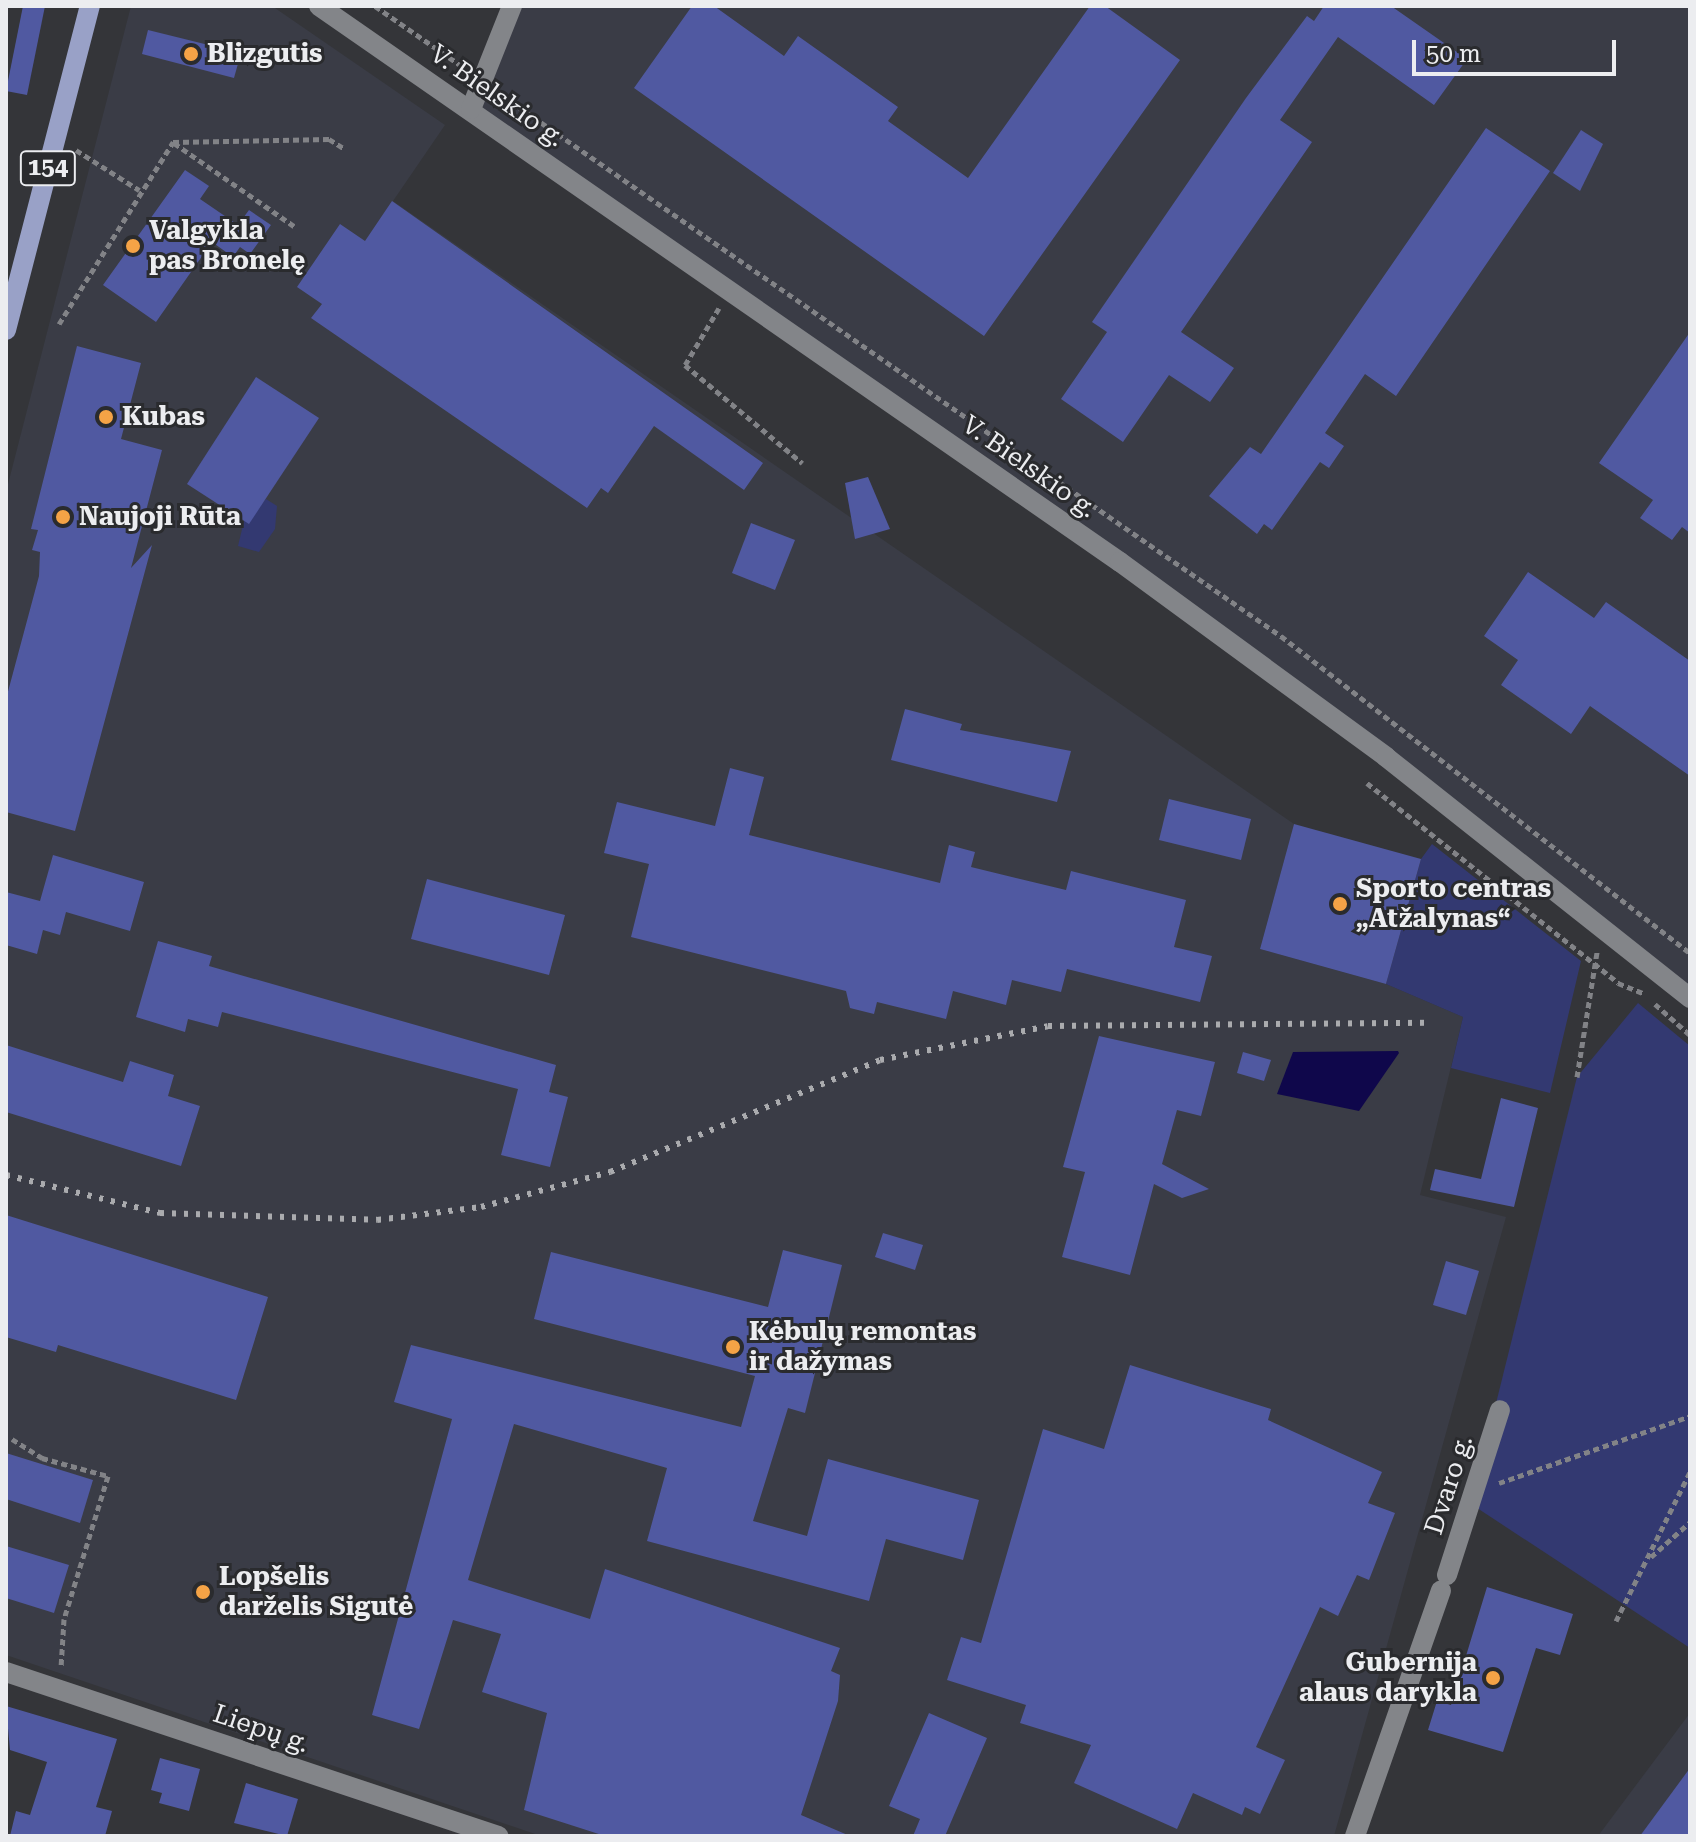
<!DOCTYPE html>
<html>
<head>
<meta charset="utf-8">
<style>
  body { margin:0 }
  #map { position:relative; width:1696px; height:1842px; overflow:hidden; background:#343539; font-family:"Roboto Serif",serif }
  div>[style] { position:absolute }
  .built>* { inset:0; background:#3a3c46 }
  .green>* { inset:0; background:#333971 }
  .water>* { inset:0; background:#0f074b }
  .building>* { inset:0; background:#5059a1 }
  .path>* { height:5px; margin-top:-2.5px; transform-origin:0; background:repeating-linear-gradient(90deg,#828387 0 6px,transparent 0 10px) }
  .minor>* { height:20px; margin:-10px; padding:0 10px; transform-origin:10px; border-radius:10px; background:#838589 }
  .major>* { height:20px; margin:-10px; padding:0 10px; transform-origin:10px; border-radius:10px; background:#99a1c7 }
  .rail>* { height:6px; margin-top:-3px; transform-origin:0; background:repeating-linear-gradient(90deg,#aaabae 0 4px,transparent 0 12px) }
  .dots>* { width:22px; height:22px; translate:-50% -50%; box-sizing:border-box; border:4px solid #2a2b2e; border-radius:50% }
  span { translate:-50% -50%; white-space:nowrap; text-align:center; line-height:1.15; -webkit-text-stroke:6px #2a2b2e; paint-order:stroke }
  .shield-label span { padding:2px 6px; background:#2a2b2e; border:2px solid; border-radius:6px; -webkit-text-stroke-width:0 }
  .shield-label { font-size:24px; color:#ecedf0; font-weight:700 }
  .poi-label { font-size:26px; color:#ecedf0; font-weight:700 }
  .left { translate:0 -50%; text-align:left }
  .right { translate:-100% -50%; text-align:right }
  .street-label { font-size:26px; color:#ecedf0 }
  .frame { position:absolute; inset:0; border:8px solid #ecedf0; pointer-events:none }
  .scale { position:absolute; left:1412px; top:40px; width:204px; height:36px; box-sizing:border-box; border:4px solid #ecedf0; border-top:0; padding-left:10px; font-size:24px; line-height:28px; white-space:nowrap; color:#ecedf0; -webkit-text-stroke:6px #2a2b2e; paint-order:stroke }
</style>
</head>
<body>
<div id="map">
  <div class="built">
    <i style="clip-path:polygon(131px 6px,272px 6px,445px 125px,393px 201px,1294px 824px,1260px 949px,1386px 984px,1463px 1017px,1420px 1195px,1506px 1217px,1334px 1836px,541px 1836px,6px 1655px,6px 492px)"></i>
    <i style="clip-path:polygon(512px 6px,1690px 6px,1690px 998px,1386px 757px,471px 109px)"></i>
    <i style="clip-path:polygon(1690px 1713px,1690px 1836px,1598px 1836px)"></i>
  </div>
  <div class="green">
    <i style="clip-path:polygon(266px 499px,277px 506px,275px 529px,259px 552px,238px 546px,244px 521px)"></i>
    <i style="clip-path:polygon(1432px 844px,1581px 961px,1550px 1093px,1451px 1068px,1463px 1017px,1386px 984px,1421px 859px)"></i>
    <i style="clip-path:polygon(1638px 1003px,1690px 1046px,1690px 1648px,1471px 1504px,1577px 1077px)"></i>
  </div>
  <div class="water">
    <i style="clip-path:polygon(1293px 1052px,1398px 1051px,1399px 1053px,1359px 1111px,1277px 1094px)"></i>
  </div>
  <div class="building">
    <i style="clip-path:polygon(23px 6px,45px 6px,27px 95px,6px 91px)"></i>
    <i style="clip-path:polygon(692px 6px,714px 6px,784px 56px,798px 36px,898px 107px,888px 121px,968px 178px,1090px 6px,1105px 6px,1180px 60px,984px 336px,634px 88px)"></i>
    <i style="clip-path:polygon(1324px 6px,1391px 6px,1467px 59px,1434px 105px,1338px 37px,1280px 120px,1312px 142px,1181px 332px,1234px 368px,1210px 402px,1169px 375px,1123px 442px,1061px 399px,1107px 332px,1092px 322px,1246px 98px,1307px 16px,1314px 21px)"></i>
    <i style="clip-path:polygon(148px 30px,241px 53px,234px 78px,142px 54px)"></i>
    <i style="clip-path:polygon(1486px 128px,1550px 171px,1396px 396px,1365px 374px,1325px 433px,1344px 446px,1329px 468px,1320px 462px,1272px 530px,1264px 524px,1257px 534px,1209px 496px,1250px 447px,1261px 454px)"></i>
    <i style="clip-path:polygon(1581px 130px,1603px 144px,1580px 191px,1553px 173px)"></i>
    <i style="clip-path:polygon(185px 170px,209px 186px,200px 199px,238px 225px,249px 210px,271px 225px,250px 254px,240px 247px,233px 257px,212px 242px,156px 322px,103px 285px)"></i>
    <i style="clip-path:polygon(392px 201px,763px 463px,744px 490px,654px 426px,608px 493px,601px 488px,587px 508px,311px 318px,322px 304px,297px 287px,340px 224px,365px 241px)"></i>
    <i style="clip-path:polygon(1690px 332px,1690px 533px,1682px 527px,1672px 540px,1640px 518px,1653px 500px,1599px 463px)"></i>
    <i style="clip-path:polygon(77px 346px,141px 363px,121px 439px,162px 450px,131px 568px,152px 545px,75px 831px,6px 812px,6px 699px,39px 576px,40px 552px,32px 550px,38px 530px,31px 529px)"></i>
    <i style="clip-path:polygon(256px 377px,319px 418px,249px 524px,187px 484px)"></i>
    <i style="clip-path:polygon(868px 477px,890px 529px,855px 539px,845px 483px)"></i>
    <i style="clip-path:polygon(751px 523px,795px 540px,775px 590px,732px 573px)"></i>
    <i style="clip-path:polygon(1528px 572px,1594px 618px,1606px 602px,1690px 661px,1690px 776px,1590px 706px,1571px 734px,1501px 685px,1518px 660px,1484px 636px)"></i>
    <i style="clip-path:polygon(905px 709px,962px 724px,960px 730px,1071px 751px,1057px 802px,891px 760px)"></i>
    <i style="clip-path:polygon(730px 768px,764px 777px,749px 835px,940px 883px,949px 845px,975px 852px,971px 867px,1066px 890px,1071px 871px,1186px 900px,1174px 947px,1212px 956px,1200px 1002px,1067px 969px,1061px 992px,1012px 980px,1006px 1005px,953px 991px,946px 1019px,877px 1002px,874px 1014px,850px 1008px,846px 991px,631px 937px,649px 864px,604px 853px,617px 802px,715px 826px)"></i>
    <i style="clip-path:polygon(1169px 799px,1251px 819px,1241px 860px,1159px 840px)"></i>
    <i style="clip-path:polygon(1294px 824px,1421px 859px,1386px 984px,1260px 949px)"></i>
    <i style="clip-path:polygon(53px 855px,144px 882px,130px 931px,66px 912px,60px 935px,43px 930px,37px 954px,6px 945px,6px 892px,40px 901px)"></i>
    <i style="clip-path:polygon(427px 879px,565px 915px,549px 975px,411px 939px)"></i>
    <i style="clip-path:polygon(158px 941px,212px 956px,209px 966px,556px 1065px,549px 1092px,568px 1097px,550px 1167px,501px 1155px,518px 1089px,222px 1012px,218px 1027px,188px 1019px,185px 1032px,136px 1017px)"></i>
    <i style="clip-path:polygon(1099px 1036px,1215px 1062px,1201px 1116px,1177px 1110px,1162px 1164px,1209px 1189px,1182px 1198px,1154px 1184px,1130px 1275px,1062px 1257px,1085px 1172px,1063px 1167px)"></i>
    <i style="clip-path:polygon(6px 1045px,123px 1082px,130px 1061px,174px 1075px,168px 1096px,200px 1106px,181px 1166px,6px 1112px)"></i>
    <i style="clip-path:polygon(1243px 1052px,1271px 1060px,1264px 1081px,1237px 1073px)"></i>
    <i style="clip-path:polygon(1501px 1098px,1538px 1108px,1514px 1207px,1430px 1190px,1435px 1169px,1481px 1179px)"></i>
    <i style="clip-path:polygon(6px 1215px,268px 1297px,236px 1400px,58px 1345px,56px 1352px,6px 1337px)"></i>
    <i style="clip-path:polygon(883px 1233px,923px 1245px,915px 1270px,875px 1257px)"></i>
    <i style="clip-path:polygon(783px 1250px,842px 1265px,805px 1413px,788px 1408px,753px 1521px,807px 1536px,828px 1459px,979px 1500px,963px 1560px,886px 1539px,869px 1601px,647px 1541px,667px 1468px,514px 1424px,468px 1580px,590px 1619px,605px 1569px,840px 1648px,831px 1671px,840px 1675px,838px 1701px,801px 1815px,850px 1836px,605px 1836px,524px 1810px,547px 1713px,482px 1692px,501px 1634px,453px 1620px,419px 1729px,372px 1715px,452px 1419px,394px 1402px,411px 1345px,741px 1427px,755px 1376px,534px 1319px,551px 1252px,768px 1307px)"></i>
    <i style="clip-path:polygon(1446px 1261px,1479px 1271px,1466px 1315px,1433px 1305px)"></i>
    <i style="clip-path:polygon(1130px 1365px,1271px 1409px,1268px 1420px,1382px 1472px,1368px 1503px,1395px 1513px,1369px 1580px,1357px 1575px,1338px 1616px,1320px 1607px,1256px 1747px,1285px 1760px,1260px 1814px,1245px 1807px,1242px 1815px,1193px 1793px,1177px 1829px,1074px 1783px,1091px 1745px,1020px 1723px,1026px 1705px,947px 1680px,961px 1637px,981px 1643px,1043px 1429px,1104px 1449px)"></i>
    <i style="clip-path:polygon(6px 1453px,93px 1480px,80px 1523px,6px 1499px)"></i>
    <i style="clip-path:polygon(6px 1546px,69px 1565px,54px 1613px,6px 1598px)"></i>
    <i style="clip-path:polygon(1487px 1587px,1573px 1614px,1560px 1655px,1536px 1648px,1503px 1752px,1428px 1730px,1437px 1701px,1451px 1705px)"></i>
    <i style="clip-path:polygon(6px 1706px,117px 1739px,96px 1807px,112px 1811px,105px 1836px,10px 1836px,16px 1811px,30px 1815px,47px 1762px,10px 1750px)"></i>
    <i style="clip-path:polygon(929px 1713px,987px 1738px,945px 1836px,913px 1836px,920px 1819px,889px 1806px)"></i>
    <i style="clip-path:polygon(160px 1758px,200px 1769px,189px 1811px,159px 1803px,162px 1793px,151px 1790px)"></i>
    <i style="clip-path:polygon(1690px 1768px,1690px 1836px,1640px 1836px)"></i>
    <i style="clip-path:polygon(246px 1783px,298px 1799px,287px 1836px,234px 1823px)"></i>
  </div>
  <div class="path">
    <i style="left:375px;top:6px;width:107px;rotate:34.7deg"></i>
    <i style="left:500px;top:94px;width:951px;rotate:34.76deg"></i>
    <i style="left:1281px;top:636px;width:517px;rotate:37.78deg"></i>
    <i style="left:174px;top:143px;width:146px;rotate:34.7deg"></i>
    <i style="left:76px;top:150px;width:75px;rotate:32.4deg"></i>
    <i style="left:719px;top:308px;width:66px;rotate:120.8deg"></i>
    <i style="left:685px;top:365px;width:153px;rotate:39.9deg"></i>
    <i style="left:59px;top:324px;width:215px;rotate:-57.9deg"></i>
    <i style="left:173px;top:142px;width:156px;rotate:-1.1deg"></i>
    <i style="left:329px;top:139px;width:19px;rotate:32deg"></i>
    <i style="left:1367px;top:783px;width:321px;rotate:38.5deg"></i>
    <i style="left:1618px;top:983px;width:29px;rotate:22deg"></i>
    <i style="left:1655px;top:1004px;width:47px;rotate:41.5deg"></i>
    <i style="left:1577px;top:1077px;width:127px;rotate:-80.9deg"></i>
    <i style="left:12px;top:1439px;width:36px;rotate:32deg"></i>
    <i style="left:42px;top:1458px;width:68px;rotate:15.3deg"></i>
    <i style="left:108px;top:1476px;width:150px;rotate:107.1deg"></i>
    <i style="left:64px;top:1619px;width:49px;rotate:93.5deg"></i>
    <i style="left:1499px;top:1483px;width:202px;rotate:-19.3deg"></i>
    <i style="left:1651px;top:1557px;width:52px;rotate:-41.9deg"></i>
    <i style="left:1616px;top:1621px;width:166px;rotate:-63.6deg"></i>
  </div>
  <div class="minor">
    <i style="left:319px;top:6px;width:975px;rotate:34.77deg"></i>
    <i style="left:1120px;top:562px;width:330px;rotate:36.2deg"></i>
    <i style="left:1386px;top:757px;width:388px;rotate:38.4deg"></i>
    <i style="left:471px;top:109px;width:111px;rotate:-68.3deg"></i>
    <i style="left:1447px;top:1575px;width:173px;rotate:-72.2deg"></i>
    <i style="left:6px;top:1672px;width:519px;rotate:18.43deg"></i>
    <i style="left:1355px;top:1836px;width:260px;rotate:-70.7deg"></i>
  </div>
  <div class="major">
    <i style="left:6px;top:330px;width:335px;rotate:-75.5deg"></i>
  </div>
  <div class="rail">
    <i style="left:6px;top:1175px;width:159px;rotate:13.9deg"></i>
    <i style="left:160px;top:1213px;width:217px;rotate:1.8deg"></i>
    <i style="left:377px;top:1220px;width:105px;rotate:-7.1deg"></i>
    <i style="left:481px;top:1207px;width:134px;rotate:-15.2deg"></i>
    <i style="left:610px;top:1172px;width:292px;rotate:-22.5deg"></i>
    <i style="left:880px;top:1060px;width:171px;rotate:-11.4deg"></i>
    <i style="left:1048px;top:1026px;width:381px;rotate:-0.5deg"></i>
  </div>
  <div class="dots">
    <i style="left:191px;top:54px;background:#f5a346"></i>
    <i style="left:133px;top:246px;background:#f5a346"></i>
    <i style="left:106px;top:417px;background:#f5a346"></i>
    <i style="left:63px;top:517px;background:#f5a346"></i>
    <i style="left:1340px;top:904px;background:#f5a346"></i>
    <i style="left:733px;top:1347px;background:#f5a346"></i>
    <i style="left:203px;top:1592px;background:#f5a346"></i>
    <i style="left:1493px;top:1678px;background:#f5a346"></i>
  </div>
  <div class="shield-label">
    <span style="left:48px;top:168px">154</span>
  </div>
  <div class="poi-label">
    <span class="left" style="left:207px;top:54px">Blizgutis</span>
    <span class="left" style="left:149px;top:246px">Valgykla<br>pas Bronelę</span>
    <span class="left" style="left:122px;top:417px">Kubas</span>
    <span class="left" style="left:79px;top:517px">Naujoji Rūta</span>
    <span class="left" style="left:1356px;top:904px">Sporto centras<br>„Atžalynas“</span>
    <span class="left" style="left:749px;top:1347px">Kėbulų remontas<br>ir dažymas</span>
    <span class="left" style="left:219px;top:1592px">Lopšelis<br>darželis Sigutė</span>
    <span class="right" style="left:1477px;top:1678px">Gubernija<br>alaus darykla</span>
  </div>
  <div class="street-label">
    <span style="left:497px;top:96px;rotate:35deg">V. Bielskio g.</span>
    <span style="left:1029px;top:467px;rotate:35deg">V. Bielskio g.</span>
    <span style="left:1449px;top:1485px;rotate:-72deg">Dvaro g.</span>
    <span style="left:261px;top:1729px;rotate:19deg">Liepų g.</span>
  </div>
  <div class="frame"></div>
  <div class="scale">50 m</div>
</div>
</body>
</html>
